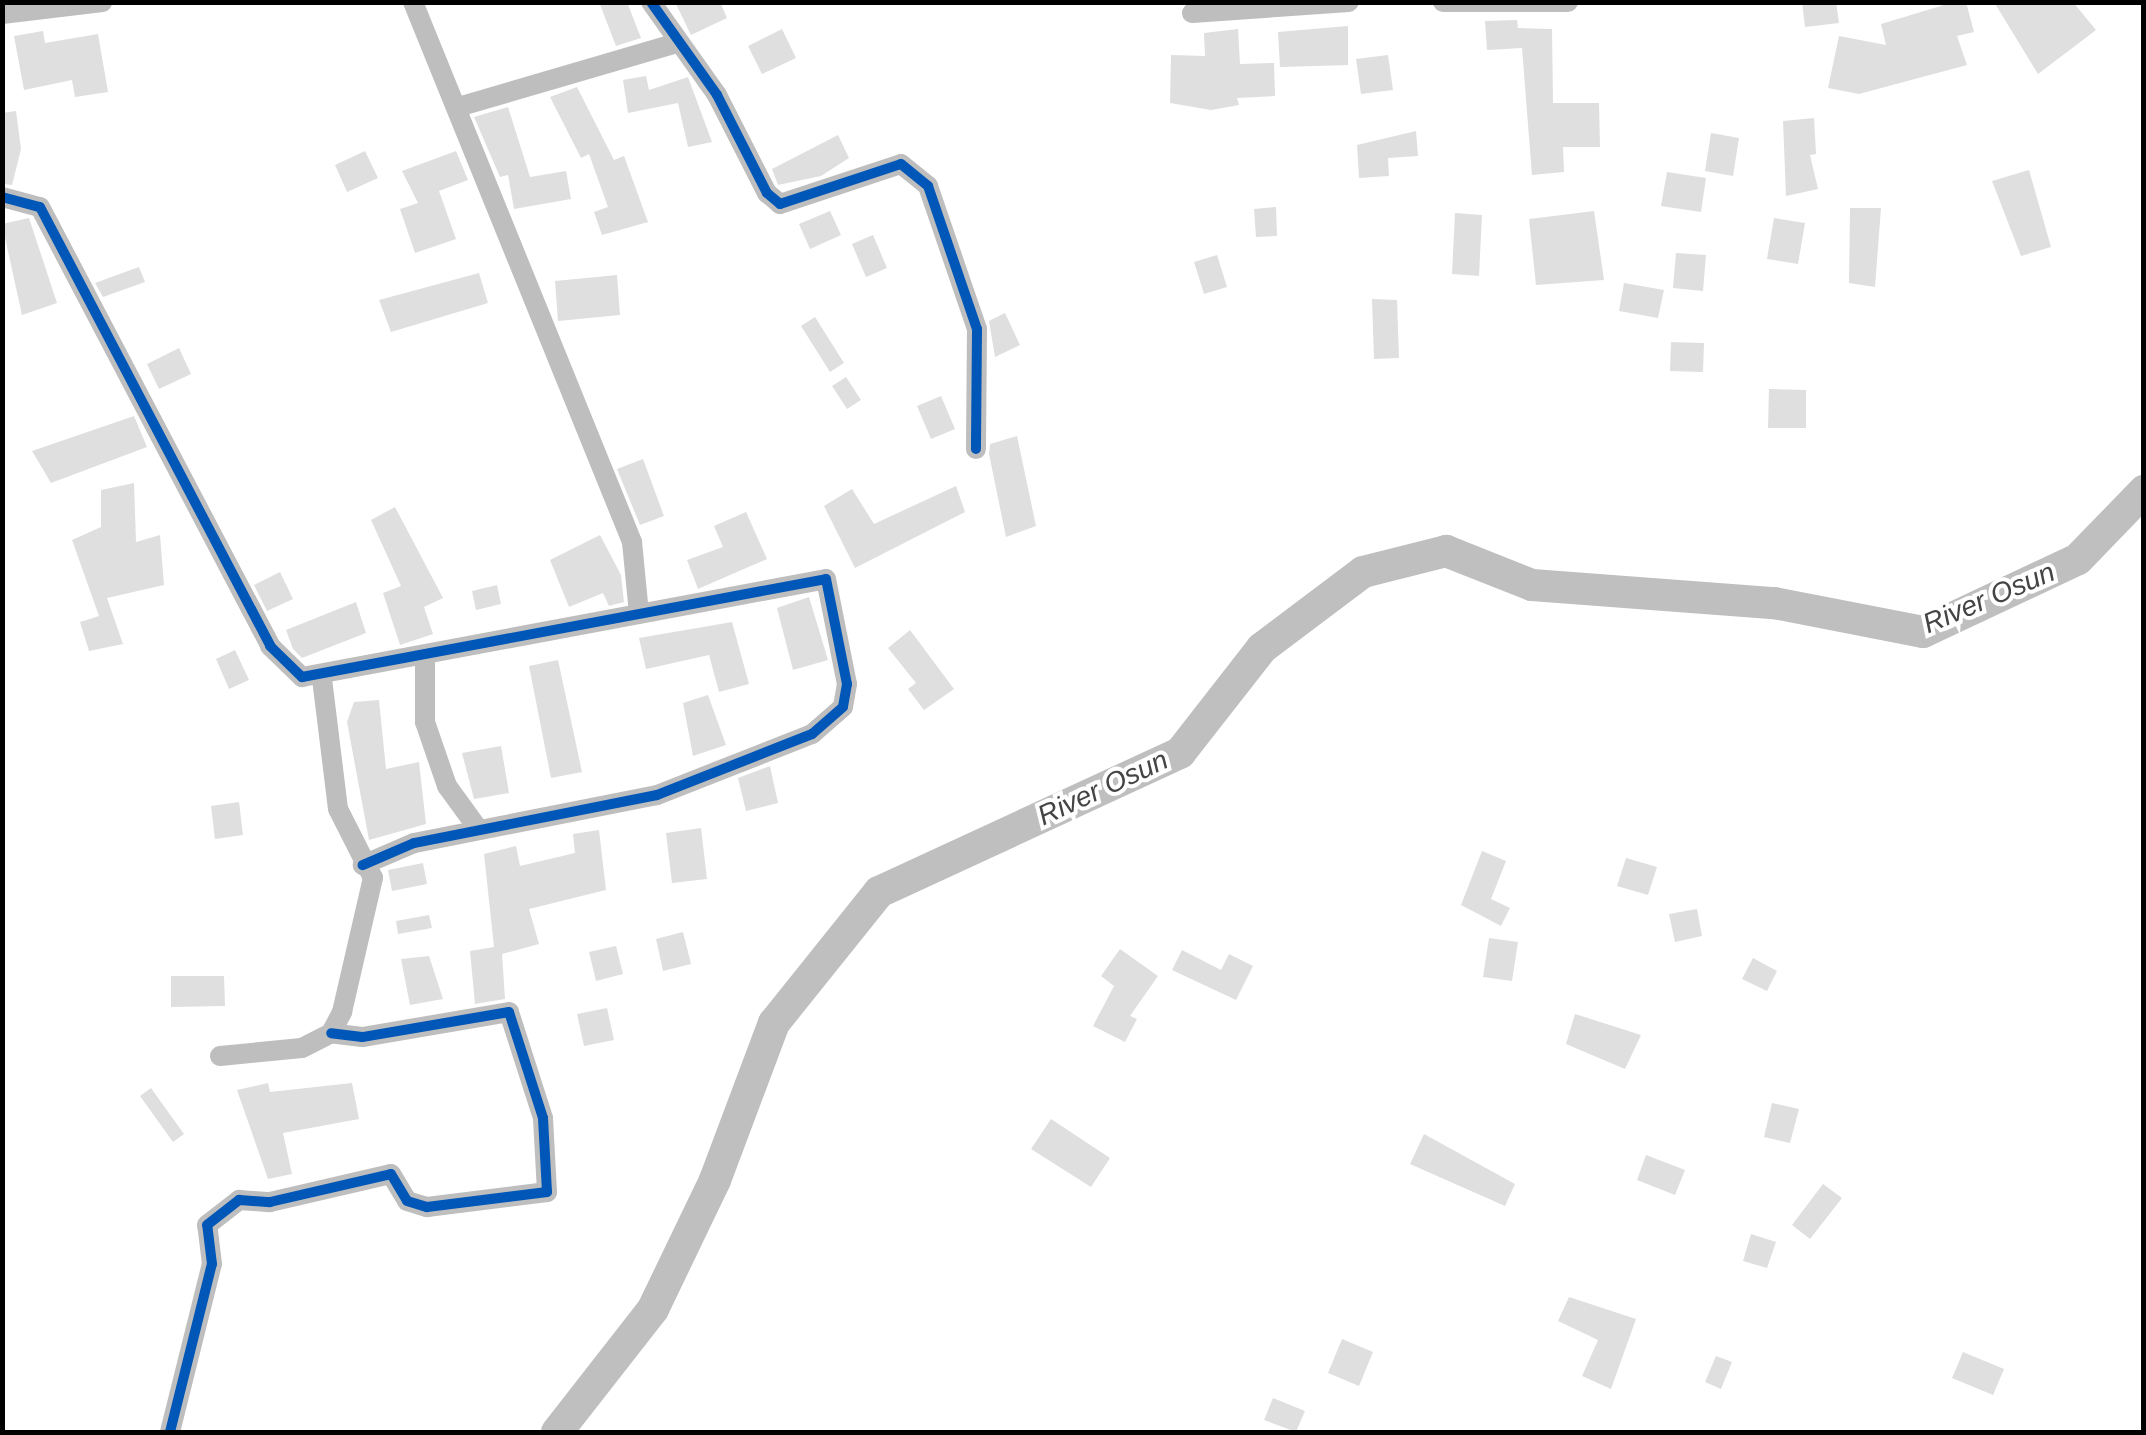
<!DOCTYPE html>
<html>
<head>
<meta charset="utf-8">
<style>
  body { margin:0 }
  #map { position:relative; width:2146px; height:1435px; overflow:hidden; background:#fff; font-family:Arial,sans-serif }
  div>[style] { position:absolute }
  .river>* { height:32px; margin:-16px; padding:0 16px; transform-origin:16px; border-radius:16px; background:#bfbfbf }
  .building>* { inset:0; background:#dfdfdf }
  .street>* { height:20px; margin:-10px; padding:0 10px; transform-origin:10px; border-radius:10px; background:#bebebe }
  .cycleway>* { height:10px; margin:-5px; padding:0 5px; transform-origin:5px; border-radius:5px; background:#0057b8 }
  span { translate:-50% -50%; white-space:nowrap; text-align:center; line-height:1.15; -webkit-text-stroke:8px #fff; paint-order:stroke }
  .water-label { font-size:28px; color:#444; font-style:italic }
  .frame { position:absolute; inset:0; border:5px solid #000; pointer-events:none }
</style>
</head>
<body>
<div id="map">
  <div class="river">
    <i style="left:557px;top:1432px;width:156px;rotate:-52deg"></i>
    <i style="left:653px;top:1309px;width:143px;rotate:-64.3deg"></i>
    <i style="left:715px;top:1180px;width:168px;rotate:-69.4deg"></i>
    <i style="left:774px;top:1023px;width:168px;rotate:-51.3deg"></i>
    <i style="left:879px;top:892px;width:332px;rotate:-24.8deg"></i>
    <i style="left:1180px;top:753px;width:133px;rotate:-52deg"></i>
    <i style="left:1262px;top:648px;width:126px;rotate:-37deg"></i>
    <i style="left:1363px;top:572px;width:86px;rotate:-14.2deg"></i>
    <i style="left:1446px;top:551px;width:92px;rotate:21.6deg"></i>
    <i style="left:1532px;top:585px;width:243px;rotate:4.3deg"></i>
    <i style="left:1774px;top:603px;width:152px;rotate:11deg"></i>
    <i style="left:1923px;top:632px;width:171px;rotate:-25.2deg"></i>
    <i style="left:2078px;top:559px;width:95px;rotate:-45.9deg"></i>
  </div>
  <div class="building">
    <i style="clip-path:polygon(599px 2px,627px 2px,641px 38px,616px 46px)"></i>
    <i style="clip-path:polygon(675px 2px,720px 2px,727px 18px,691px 35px)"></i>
    <i style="clip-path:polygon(1802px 2px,1836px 2px,1839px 23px,1805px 27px)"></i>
    <i style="clip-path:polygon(1954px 2px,1966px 2px,1974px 32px,1957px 36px,1967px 65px,1859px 94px,1828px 88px,1839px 36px,1886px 45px,1881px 24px)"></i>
    <i style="clip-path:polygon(1994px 2px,2073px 2px,2096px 30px,2038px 74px)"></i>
    <i style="clip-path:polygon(1517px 20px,1518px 28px,1552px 29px,1553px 103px,1599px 103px,1600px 147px,1563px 147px,1564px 172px,1532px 175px,1522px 48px,1487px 50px,1485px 21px)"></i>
    <i style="clip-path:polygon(1348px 26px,1348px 65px,1280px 67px,1278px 32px)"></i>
    <i style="clip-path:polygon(782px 29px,796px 58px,762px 74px,748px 46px)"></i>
    <i style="clip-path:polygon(1238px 29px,1240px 64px,1274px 63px,1275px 96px,1237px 98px,1239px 105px,1211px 110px,1170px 103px,1171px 55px,1205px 56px,1204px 33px)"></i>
    <i style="clip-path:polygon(43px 31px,45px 43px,98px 34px,108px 92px,75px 97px,72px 80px,24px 90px,14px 36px)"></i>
    <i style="clip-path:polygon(1388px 55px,1393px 90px,1361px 94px,1356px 59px)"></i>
    <i style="clip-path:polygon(646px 76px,649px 90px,688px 77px,712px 142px,688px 147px,678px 103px,628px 113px,623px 80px)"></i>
    <i style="clip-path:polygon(577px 87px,614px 160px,624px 156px,648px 222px,602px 235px,594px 212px,608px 207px,589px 154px,581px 158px,550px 97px)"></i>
    <i style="clip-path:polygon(508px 107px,530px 177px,566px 171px,571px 199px,514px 209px,508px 175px,500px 177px,474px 117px)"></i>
    <i style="clip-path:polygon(16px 111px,21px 149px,12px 185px,2px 184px,2px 113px)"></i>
    <i style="clip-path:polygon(1814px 118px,1816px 154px,1810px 155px,1818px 189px,1786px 196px,1783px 121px)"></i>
    <i style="clip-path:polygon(1416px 131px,1418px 156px,1388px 158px,1389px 176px,1359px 178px,1357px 145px)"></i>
    <i style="clip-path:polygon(1711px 133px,1739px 138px,1733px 176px,1705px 171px)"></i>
    <i style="clip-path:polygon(838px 135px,849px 158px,821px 176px,778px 185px,772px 169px)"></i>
    <i style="clip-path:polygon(365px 151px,378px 178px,347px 192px,335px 165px)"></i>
    <i style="clip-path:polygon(456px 151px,468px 180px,439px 191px,456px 239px,415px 253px,400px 209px,418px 203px,402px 171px)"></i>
    <i style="clip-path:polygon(2029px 170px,2051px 247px,2021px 256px,1992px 181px)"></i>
    <i style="clip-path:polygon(1667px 172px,1706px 178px,1701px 212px,1661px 206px)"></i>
    <i style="clip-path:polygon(1276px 207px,1277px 236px,1256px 237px,1254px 209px)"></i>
    <i style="clip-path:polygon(1850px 208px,1881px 208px,1875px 287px,1849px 283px)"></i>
    <i style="clip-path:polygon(830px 211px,841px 235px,810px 249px,799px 224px)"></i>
    <i style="clip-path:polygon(1594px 211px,1604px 280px,1536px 285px,1529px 219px)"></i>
    <i style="clip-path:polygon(1455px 213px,1482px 215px,1479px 276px,1452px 274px)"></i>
    <i style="clip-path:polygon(29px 218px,57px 303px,22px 315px,2px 224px)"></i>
    <i style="clip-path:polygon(1774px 218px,1805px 223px,1798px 264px,1767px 259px)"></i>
    <i style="clip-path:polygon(873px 235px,887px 268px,866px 277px,852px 244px)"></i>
    <i style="clip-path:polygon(1676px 253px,1706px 255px,1703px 291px,1673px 288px)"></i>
    <i style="clip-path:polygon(1217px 255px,1227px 287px,1204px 294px,1194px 262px)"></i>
    <i style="clip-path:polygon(139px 267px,145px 282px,103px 297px,95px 283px)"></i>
    <i style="clip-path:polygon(479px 273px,488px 303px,391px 332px,379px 300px)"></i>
    <i style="clip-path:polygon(617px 275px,620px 315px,558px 321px,555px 281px)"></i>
    <i style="clip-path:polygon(1624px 283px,1664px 290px,1658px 318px,1619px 311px)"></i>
    <i style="clip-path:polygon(1372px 299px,1397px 300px,1399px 358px,1374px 359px)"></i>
    <i style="clip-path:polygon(1005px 313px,1020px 345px,995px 357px,989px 321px)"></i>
    <i style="clip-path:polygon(815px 317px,844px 363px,830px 372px,801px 326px)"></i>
    <i style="clip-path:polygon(1671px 342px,1704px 343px,1703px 372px,1670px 371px)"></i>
    <i style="clip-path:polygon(179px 348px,191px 374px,159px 389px,147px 364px)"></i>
    <i style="clip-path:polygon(846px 377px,861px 400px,847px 409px,832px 386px)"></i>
    <i style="clip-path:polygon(1769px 389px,1806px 390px,1806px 428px,1768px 428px)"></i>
    <i style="clip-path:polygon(941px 396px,955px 429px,931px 439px,917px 406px)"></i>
    <i style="clip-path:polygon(134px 416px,147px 447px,51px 483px,32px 451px)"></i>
    <i style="clip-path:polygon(1017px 436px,1036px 526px,1006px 537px,989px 454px,990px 444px)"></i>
    <i style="clip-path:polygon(643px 459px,664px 516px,640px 525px,617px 469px)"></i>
    <i style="clip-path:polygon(134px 483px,136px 542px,160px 535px,164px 585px,107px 598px,123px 644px,89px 651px,80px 622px,99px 616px,72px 540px,101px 527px,101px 490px)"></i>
    <i style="clip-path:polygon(956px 486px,965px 512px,855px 568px,824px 506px,852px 489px,874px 524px)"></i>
    <i style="clip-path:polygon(395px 507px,443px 598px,424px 607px,433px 634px,400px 645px,383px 593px,401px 586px,371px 520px)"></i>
    <i style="clip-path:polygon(746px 512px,767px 559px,698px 589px,687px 560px,723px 547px,714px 526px)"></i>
    <i style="clip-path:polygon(600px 535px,621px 575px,624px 602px,609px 606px,603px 593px,569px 607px,550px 560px)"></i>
    <i style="clip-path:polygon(280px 572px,293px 599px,267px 611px,254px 585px)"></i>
    <i style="clip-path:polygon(497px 585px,501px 604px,476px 610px,472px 591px)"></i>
    <i style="clip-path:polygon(809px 597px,828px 660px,793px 670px,777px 608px)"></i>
    <i style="clip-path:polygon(356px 602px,366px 633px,302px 658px,293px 649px,286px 630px)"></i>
    <i style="clip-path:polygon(732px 622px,749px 684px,719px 692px,709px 655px,646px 669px,639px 638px)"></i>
    <i style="clip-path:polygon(910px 630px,954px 689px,924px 710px,908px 689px,916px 683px,888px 648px)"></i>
    <i style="clip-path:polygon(235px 650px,249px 680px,229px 689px,216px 659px)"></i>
    <i style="clip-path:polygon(558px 660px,582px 772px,551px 778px,529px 666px)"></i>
    <i style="clip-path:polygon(708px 695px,726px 745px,693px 756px,683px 703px)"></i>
    <i style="clip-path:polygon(379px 700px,386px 769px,419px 762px,426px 824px,369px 840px,347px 722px,354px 702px)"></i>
    <i style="clip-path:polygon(501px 746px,509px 793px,474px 799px,462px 753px)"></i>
    <i style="clip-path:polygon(770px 766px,778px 803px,746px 811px,738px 778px)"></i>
    <i style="clip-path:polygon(239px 802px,243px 835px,215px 839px,211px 806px)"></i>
    <i style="clip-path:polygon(701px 828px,707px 879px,672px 883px,666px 833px)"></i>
    <i style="clip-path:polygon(599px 830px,606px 890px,529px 909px,539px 944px,502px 954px,505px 999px,475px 1004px,470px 951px,494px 947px,484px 854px,516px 846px,520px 866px,575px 853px,573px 834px)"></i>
    <i style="clip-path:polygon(1482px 851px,1506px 861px,1491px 899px,1510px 908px,1501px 926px,1461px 905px)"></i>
    <i style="clip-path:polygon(1626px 858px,1657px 867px,1648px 895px,1617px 886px)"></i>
    <i style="clip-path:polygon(423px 863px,427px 884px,392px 891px,388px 870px)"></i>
    <i style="clip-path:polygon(1697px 909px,1702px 936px,1675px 942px,1669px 914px)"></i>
    <i style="clip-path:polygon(429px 915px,432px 928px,398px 934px,396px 921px)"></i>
    <i style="clip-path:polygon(683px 932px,691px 964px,663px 971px,656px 939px)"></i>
    <i style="clip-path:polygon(1489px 938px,1518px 942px,1512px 981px,1483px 977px)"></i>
    <i style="clip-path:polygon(616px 946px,623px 974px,596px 981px,589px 952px)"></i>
    <i style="clip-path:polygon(1120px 949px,1158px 976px,1130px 1016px,1137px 1019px,1125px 1042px,1093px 1026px,1114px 986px,1101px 976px)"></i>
    <i style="clip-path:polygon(1182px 950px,1221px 970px,1229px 954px,1253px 966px,1236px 1000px,1172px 970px)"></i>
    <i style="clip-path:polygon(429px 956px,443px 999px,410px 1005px,401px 959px)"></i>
    <i style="clip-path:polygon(1753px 958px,1777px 971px,1767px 991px,1742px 979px)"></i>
    <i style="clip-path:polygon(171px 976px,224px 976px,225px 1006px,171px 1007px)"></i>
    <i style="clip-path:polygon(607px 1008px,614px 1040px,584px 1046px,577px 1014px)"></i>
    <i style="clip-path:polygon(1575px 1014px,1641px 1035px,1625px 1069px,1566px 1044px)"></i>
    <i style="clip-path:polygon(268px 1083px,270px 1092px,352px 1083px,359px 1119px,283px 1133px,292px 1174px,268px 1179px,237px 1090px)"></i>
    <i style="clip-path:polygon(151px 1088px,184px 1134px,173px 1142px,140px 1096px)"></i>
    <i style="clip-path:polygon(1772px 1103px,1799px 1109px,1790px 1143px,1764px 1137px)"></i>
    <i style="clip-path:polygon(1051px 1119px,1110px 1158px,1091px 1187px,1031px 1149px)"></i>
    <i style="clip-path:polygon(1424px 1134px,1515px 1184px,1505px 1206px,1410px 1164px)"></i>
    <i style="clip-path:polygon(1646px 1155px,1685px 1170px,1675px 1195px,1637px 1180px)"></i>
    <i style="clip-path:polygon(1823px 1184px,1842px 1198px,1810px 1239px,1792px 1225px)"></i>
    <i style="clip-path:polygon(1751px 1234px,1776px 1242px,1767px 1268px,1743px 1261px)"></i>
    <i style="clip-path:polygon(1569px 1297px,1636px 1319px,1611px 1389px,1582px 1376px,1598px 1340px,1558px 1321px)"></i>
    <i style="clip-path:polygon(1342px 1339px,1373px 1352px,1359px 1386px,1328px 1373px)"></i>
    <i style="clip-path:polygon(1963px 1352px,2004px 1369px,1993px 1395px,1952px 1378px)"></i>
    <i style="clip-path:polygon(1716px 1356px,1732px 1362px,1721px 1389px,1705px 1382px)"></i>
    <i style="clip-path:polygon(1273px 1398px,1305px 1411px,1296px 1432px,1264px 1420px)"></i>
  </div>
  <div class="street">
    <i style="left:413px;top:2px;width:583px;rotate:67.92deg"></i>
    <i style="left:632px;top:542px;width:72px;rotate:84.4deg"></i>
    <i style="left:651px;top:2px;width:114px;rotate:54.6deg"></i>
    <i style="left:717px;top:95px;width:110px;rotate:63deg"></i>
    <i style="left:767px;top:193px;width:17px;rotate:40deg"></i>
    <i style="left:780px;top:204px;width:127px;rotate:-18.3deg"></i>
    <i style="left:901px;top:164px;width:35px;rotate:39deg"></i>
    <i style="left:928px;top:186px;width:151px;rotate:71.1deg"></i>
    <i style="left:977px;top:329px;width:120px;rotate:90.5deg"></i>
    <i style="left:1443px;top:2px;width:125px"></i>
    <i style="left:1192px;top:13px;width:157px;rotate:-4deg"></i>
    <i style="left:2px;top:14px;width:101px;rotate:-6.8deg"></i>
    <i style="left:458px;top:107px;width:225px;rotate:-16.3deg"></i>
    <i style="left:2px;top:197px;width:39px;rotate:15deg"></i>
    <i style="left:40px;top:207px;width:496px;rotate:62.3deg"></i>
    <i style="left:270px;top:646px;width:45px;rotate:44.1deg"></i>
    <i style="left:302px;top:677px;width:533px;rotate:-10.59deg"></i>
    <i style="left:826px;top:579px;width:107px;rotate:78.7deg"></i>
    <i style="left:847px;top:684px;width:23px;rotate:100deg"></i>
    <i style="left:843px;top:707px;width:41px;rotate:138.9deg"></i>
    <i style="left:812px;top:734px;width:167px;rotate:158.5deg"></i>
    <i style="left:657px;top:795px;width:248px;rotate:168.8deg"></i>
    <i style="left:414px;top:843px;width:56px;rotate:156.7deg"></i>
    <i style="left:425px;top:658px;width:64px;rotate:90deg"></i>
    <i style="left:425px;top:722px;width:68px;rotate:71deg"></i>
    <i style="left:447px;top:786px;width:54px;rotate:54deg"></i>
    <i style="left:220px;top:1056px;width:82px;rotate:-5.6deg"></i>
    <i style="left:302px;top:1048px;width:33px;rotate:-27deg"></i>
    <i style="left:331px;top:1033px;width:24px;rotate:-62deg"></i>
    <i style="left:342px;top:1012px;width:138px;rotate:-77deg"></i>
    <i style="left:373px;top:878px;width:77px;rotate:-116.9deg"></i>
    <i style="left:338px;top:809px;width:131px;rotate:-97deg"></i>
    <i style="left:170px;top:1432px;width:173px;rotate:-76deg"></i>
    <i style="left:212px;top:1264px;width:39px;rotate:-97deg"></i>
    <i style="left:207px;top:1225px;width:41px;rotate:-38deg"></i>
    <i style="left:239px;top:1200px;width:31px;rotate:4deg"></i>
    <i style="left:270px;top:1202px;width:124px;rotate:-13deg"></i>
    <i style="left:391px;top:1174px;width:31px;rotate:59deg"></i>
    <i style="left:407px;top:1201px;width:21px;rotate:17deg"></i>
    <i style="left:427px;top:1207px;width:121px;rotate:-7.1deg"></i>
    <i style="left:547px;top:1192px;width:74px;rotate:-93.1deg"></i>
    <i style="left:543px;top:1118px;width:111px;rotate:-107.8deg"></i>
    <i style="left:509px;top:1012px;width:149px;rotate:170.3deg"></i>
    <i style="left:362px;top:1037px;width:31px;rotate:-173deg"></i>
  </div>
  <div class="cycleway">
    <i style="left:651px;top:2px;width:114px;rotate:54.6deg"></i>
    <i style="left:717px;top:95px;width:110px;rotate:63deg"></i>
    <i style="left:767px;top:193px;width:17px;rotate:40deg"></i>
    <i style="left:780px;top:204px;width:127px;rotate:-18.3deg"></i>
    <i style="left:901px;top:164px;width:35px;rotate:39deg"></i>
    <i style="left:928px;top:186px;width:151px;rotate:71.1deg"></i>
    <i style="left:977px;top:329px;width:120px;rotate:90.5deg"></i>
    <i style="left:2px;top:197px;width:39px;rotate:15deg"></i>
    <i style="left:40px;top:207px;width:496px;rotate:62.3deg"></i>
    <i style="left:270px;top:646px;width:45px;rotate:44.1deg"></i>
    <i style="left:302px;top:677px;width:533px;rotate:-10.59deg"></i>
    <i style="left:826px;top:579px;width:107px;rotate:78.7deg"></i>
    <i style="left:847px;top:684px;width:23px;rotate:100deg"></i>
    <i style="left:843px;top:707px;width:41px;rotate:138.9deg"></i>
    <i style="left:812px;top:734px;width:167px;rotate:158.5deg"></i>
    <i style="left:657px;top:795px;width:248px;rotate:168.8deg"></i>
    <i style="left:414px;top:843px;width:56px;rotate:156.7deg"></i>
    <i style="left:170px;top:1432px;width:173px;rotate:-76deg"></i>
    <i style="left:212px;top:1264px;width:39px;rotate:-97deg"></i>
    <i style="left:207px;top:1225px;width:41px;rotate:-38deg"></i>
    <i style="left:239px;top:1200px;width:31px;rotate:4deg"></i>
    <i style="left:270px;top:1202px;width:124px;rotate:-13deg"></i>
    <i style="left:391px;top:1174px;width:31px;rotate:59deg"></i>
    <i style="left:407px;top:1201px;width:21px;rotate:17deg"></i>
    <i style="left:427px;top:1207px;width:121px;rotate:-7.1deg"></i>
    <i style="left:547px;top:1192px;width:74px;rotate:-93.1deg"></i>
    <i style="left:543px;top:1118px;width:111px;rotate:-107.8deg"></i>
    <i style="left:509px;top:1012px;width:149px;rotate:170.3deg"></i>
    <i style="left:362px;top:1037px;width:31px;rotate:-173deg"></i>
  </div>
  <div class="water-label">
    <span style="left:1989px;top:598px;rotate:-23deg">River Osun</span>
    <span style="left:1103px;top:788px;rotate:-25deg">River Osun</span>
  </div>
  <div class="frame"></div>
</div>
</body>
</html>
